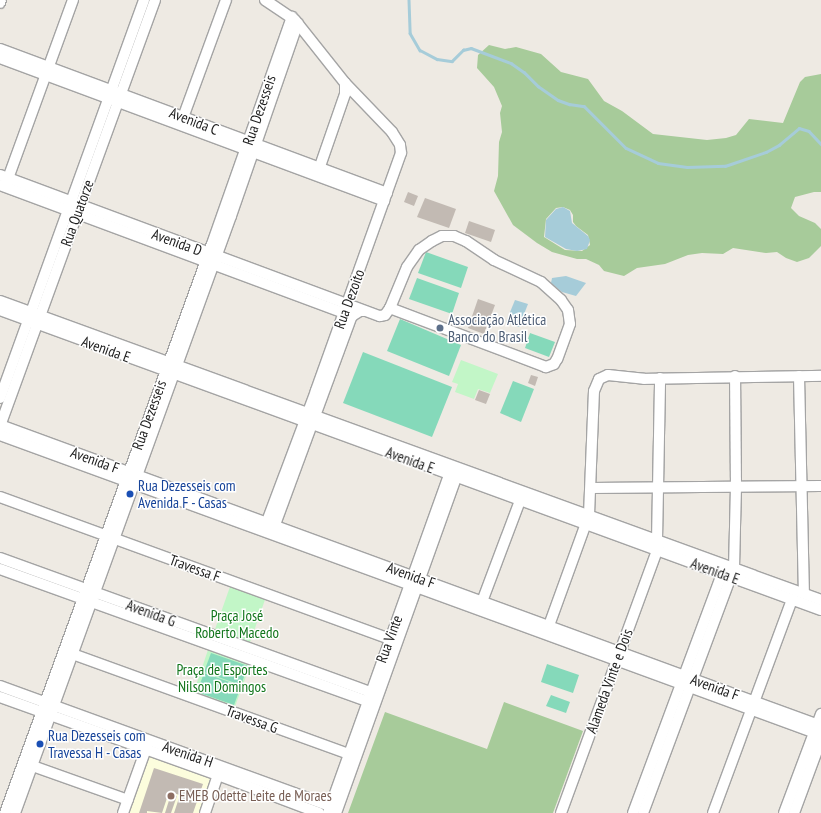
<!DOCTYPE html>
<html>
<head>
<meta charset="utf-8">
<style>
  body { margin:0 }
  #map { position:relative; width:821px; height:813px; overflow:hidden; background:#eeeae3; font-family:"PT Sans Narrow",sans-serif }
  div>[style] { position:absolute }
  .education>* { inset:0; background:#fcfddd }
  .forest>* { inset:0; background:#a7cb9a }
  .park>* { inset:0; background:#c2f6c7 }
  .pitch>* { inset:0; background:#85d9ba }
  .water>* { inset:0; background:#a6ccd9 }
  .stream>* { height:2.5px; margin:-1.25px; padding:0 1.25px; transform-origin:1.25px; border-radius:1.25px; background:#a6ccd9 }
  .building>* { inset:0; background:#c2bab3 }
  .roads { filter:drop-shadow(1px 0 #a4a4a4) drop-shadow(-1px 0 #a4a4a4) drop-shadow(0 1px #a4a4a4) drop-shadow(0 -1px #a4a4a4) }
  .minor>* { height:10px; margin:-5px; padding:0 5px; transform-origin:5px; border-radius:5px; background:#fff }
  .dots>* { width:11px; height:11px; translate:-50% -50%; box-sizing:border-box; border:2px solid #fff; border-radius:50% }
  span { translate:-50% -50%; white-space:nowrap; text-align:center; line-height:1.15; -webkit-text-stroke:3px #fff; paint-order:stroke }
  .street-label { font-size:15px; color:#1d1d1d }
  .service-label { font-size:15px; color:#4e5e75 }
  .left { translate:0 -50%; text-align:left }
  .transit-label { font-size:15px; color:#164399 }
  .park-label { font-size:15px; color:#11751b }
  .education-label { font-size:15px; color:#785e54 }
</style>
</head>
<body>
<div id="map">
  <div class="education">
    <i style="clip-path:polygon(149px 754px,214px 778px,202px 813px,126px 813px)"></i>
  </div>
  <div class="forest">
    <i style="clip-path:polygon(evenodd,489px 45px,505px 49px,516px 47px,541px 54px,561px 72px,588px 79px,604px 101px,622px 111px,653px 134px,707px 140px,726px 138px,736px 135px,749px 119px,783px 123px,800px 82px,805px 77px,821px 74px,821px 192px,814px 192px,795px 197px,791px 208px,799px 216px,815px 223px,821px 229px,821px 246px,809px 258px,797px 262px,786px 258px,777px 252px,766px 253px,733px 248px,723px 254px,702px 253px,688px 255px,665px 264px,637px 268px,624px 276px,604px 271px,599px 265px,586px 259px,577px 259px,552px 252px,537px 243px,513px 225px,494px 191px,498px 176px,499px 142px,502px 132px,500px 113px,502px 106px,494px 87px,477px 68px,478px 55px,489px 45px,563px 207px,570px 210px,573px 215px,573px 222px,576px 226px,588px 235px,590px 245px,582px 251px,565px 250px,544px 237px,546px 219px,556px 208px,563px 207px)"></i>
    <i style="clip-path:polygon(504px 702px,583px 731px,553px 813px,348px 813px,385px 712px,487px 749px)"></i>
  </div>
  <div class="park">
    <i style="clip-path:polygon(461px 360px,498px 374px,490px 393px,478px 389px,474px 399px,455px 392px,458px 384px,452px 382px)"></i>
    <i style="clip-path:polygon(232px 581px,267px 594px,248px 648px,213px 635px)"></i>
    <i style="clip-path:polygon(210px 644px,252px 660px,233px 712px,192px 697px)"></i>
  </div>
  <div class="pitch">
    <i style="clip-path:polygon(426px 252px,468px 267px,461px 288px,418px 273px)"></i>
    <i style="clip-path:polygon(417px 278px,459px 293px,452px 314px,409px 299px)"></i>
    <i style="clip-path:polygon(400px 319px,461px 345px,449px 376px,387px 351px)"></i>
    <i style="clip-path:polygon(530px 333px,555px 342px,549px 357px,525px 348px)"></i>
    <i style="clip-path:polygon(363px 352px,452px 387px,432px 437px,343px 403px)"></i>
    <i style="clip-path:polygon(513px 381px,534px 389px,521px 422px,500px 413px)"></i>
    <i style="clip-path:polygon(211px 653px,248px 666px,241px 685px,204px 672px)"></i>
    <i style="clip-path:polygon(547px 664px,579px 675px,573px 693px,541px 682px)"></i>
    <i style="clip-path:polygon(204px 673px,241px 686px,234px 705px,197px 692px)"></i>
    <i style="clip-path:polygon(551px 695px,570px 702px,566px 713px,546px 706px)"></i>
  </div>
  <div class="water">
    <i style="clip-path:polygon(563px 207px,570px 211px,572px 223px,588px 236px,590px 240px,587px 249px,577px 251px,566px 249px,545px 237px,546px 220px,556px 209px)"></i>
    <i style="clip-path:polygon(566px 276px,586px 283px,576px 296px,562px 292px,551px 283px,552px 278px)"></i>
    <i style="clip-path:polygon(515px 300px,528px 304px,519px 327px,506px 322px)"></i>
  </div>
  <div class="stream">
    <i style="left:409px;top:0;width:33px;rotate:88deg"></i>
    <i style="left:410px;top:33px;width:20px;rotate:60deg"></i>
    <i style="left:420px;top:50px;width:19px;rotate:28deg"></i>
    <i style="left:437px;top:59px;width:15px;rotate:8deg"></i>
    <i style="left:452px;top:61px;width:16px;rotate:-45deg"></i>
    <i style="left:463px;top:50px;width:8px;rotate:-14deg"></i>
    <i style="left:471px;top:48px;width:43px;rotate:20.6deg"></i>
    <i style="left:511px;top:63px;width:16px;rotate:35deg"></i>
    <i style="left:524px;top:72px;width:20px;rotate:45deg"></i>
    <i style="left:538px;top:86px;width:24px;rotate:35deg"></i>
    <i style="left:558px;top:100px;width:12px;rotate:20deg"></i>
    <i style="left:569px;top:104px;width:15px;rotate:8deg"></i>
    <i style="left:584px;top:106px;width:59px;rotate:45deg"></i>
    <i style="left:626px;top:148px;width:35px;rotate:25deg"></i>
    <i style="left:658px;top:163px;width:29px;rotate:8deg"></i>
    <i style="left:687px;top:167px;width:38px;rotate:-2deg"></i>
    <i style="left:725px;top:166px;width:43px;rotate:-18.9deg"></i>
    <i style="left:766px;top:152px;width:15px;rotate:-28deg"></i>
    <i style="left:779px;top:145px;width:26px;rotate:-40deg"></i>
    <i style="left:799px;top:128px;width:10px;rotate:17deg"></i>
    <i style="left:809px;top:131px;width:18px;rotate:47deg"></i>
  </div>
  <div class="building">
    <i style="clip-path:polygon(408px 192px,418px 196px,414px 206px,404px 202px)"></i>
    <i style="clip-path:polygon(425px 198px,456px 209px,449px 228px,417px 217px)"></i>
    <i style="clip-path:polygon(469px 221px,495px 230px,491px 242px,465px 233px)"></i>
    <i style="clip-path:polygon(478px 299px,495px 305px,484px 334px,468px 328px)"></i>
    <i style="clip-path:polygon(531px 375px,538px 377px,535px 386px,528px 383px)"></i>
    <i style="clip-path:polygon(479px 390px,490px 394px,486px 404px,475px 400px)"></i>
    <i style="clip-path:polygon(154px 768px,203px 784px,193px 813px,174px 813px,180px 795px,169px 792px,162px 813px,147px 811px,147px 813px,139px 813px)"></i>
    <i style="clip-path:polygon(171px 794px,177px 796px,171px 813px,165px 813px)"></i>
  </div>
  <div class="roads">
    <div class="minor">
      <i style="left:265px;top:0;width:36px;rotate:34deg"></i>
      <i style="left:295px;top:20px;width:80px;rotate:51.6deg"></i>
      <i style="left:345px;top:83px;width:68px;rotate:46.2deg"></i>
      <i style="left:392px;top:132px;width:15px;rotate:58deg"></i>
      <i style="left:400px;top:145px;width:8px;rotate:83deg"></i>
      <i style="left:401px;top:153px;width:253px;rotate:109.7deg"></i>
      <i style="left:316px;top:391px;width:145px;rotate:110.6deg"></i>
      <i style="left:0;top:3px;width:3px;rotate:-72deg"></i>
      <i style="left:0;top:49px;width:413px;rotate:20.4deg"></i>
      <i style="left:0;top:58px;width:410px;rotate:20.4deg"></i>
      <i style="left:181px;top:123px;width:131px;rotate:-69.9deg"></i>
      <i style="left:318px;top:172px;width:83px;rotate:-70.9deg"></i>
      <i style="left:345px;top:94px;width:11px;rotate:-90deg"></i>
      <i style="left:0;top:175px;width:405px;rotate:20.4deg"></i>
      <i style="left:380px;top:316px;width:5px;rotate:-11deg"></i>
      <i style="left:385px;top:315px;width:9px;rotate:-54deg"></i>
      <i style="left:390px;top:308px;width:44px;rotate:-67.5deg"></i>
      <i style="left:407px;top:267px;width:21px;rotate:-55deg"></i>
      <i style="left:419px;top:250px;width:16px;rotate:-35deg"></i>
      <i style="left:432px;top:241px;width:11px;rotate:-27deg"></i>
      <i style="left:442px;top:236px;width:12px"></i>
      <i style="left:454px;top:236px;width:13px;rotate:23deg"></i>
      <i style="left:466px;top:241px;width:34px;rotate:34deg"></i>
      <i style="left:494px;top:260px;width:52px;rotate:25.1deg"></i>
      <i style="left:541px;top:282px;width:27px;rotate:42deg"></i>
      <i style="left:561px;top:300px;width:12px;rotate:55deg"></i>
      <i style="left:568px;top:310px;width:14px;rotate:82deg"></i>
      <i style="left:570px;top:324px;width:37px;rotate:110deg"></i>
      <i style="left:557px;top:359px;width:6px;rotate:121deg"></i>
      <i style="left:554px;top:364px;width:9px;rotate:159deg"></i>
      <i style="left:546px;top:367px;width:167px;rotate:-159.3deg"></i>
      <i style="left:6px;top:184px;width:196px;rotate:-70deg"></i>
      <i style="left:0;top:185px;width:376px;rotate:20.4deg"></i>
      <i style="left:352px;top:316px;width:9px;rotate:-32deg"></i>
      <i style="left:360px;top:311px;width:4px"></i>
      <i style="left:0;top:301px;width:874px;rotate:20.01deg"></i>
      <i style="left:0;top:310px;width:874px;rotate:20.07deg"></i>
      <i style="left:799px;top:376px;width:217px;rotate:88.7deg"></i>
      <i style="left:0;top:398px;width:423px;rotate:-70.1deg"></i>
      <i style="left:0;top:425px;width:874px;rotate:20.13deg"></i>
      <i style="left:0;top:426px;width:453px;rotate:-70deg"></i>
      <i style="left:0;top:435px;width:874px;rotate:20.07deg"></i>
      <i style="left:591px;top:488px;width:230px;rotate:-0.5deg"></i>
      <i style="left:0;top:497px;width:415px;rotate:20deg"></i>
      <i style="left:273px;top:530px;width:234px;rotate:-69.8deg"></i>
      <i style="left:657px;top:540px;width:162px;rotate:-88.9deg"></i>
      <i style="left:0;top:558px;width:394px;rotate:19.9deg"></i>
      <i style="left:0;top:569px;width:390px;rotate:19.8deg"></i>
      <i style="left:480px;top:607px;width:120px;rotate:-69.4deg"></i>
      <i style="left:547px;top:631px;width:123px;rotate:-70.1deg"></i>
      <i style="left:589px;top:515px;width:124px;rotate:-87.7deg"></i>
      <i style="left:594px;top:391px;width:13px;rotate:-67deg"></i>
      <i style="left:599px;top:379px;width:10px;rotate:-24deg"></i>
      <i style="left:608px;top:375px;width:36px;rotate:6deg"></i>
      <i style="left:644px;top:379px;width:177px;rotate:-1deg"></i>
      <i style="left:67px;top:652px;width:300px;rotate:19.9deg"></i>
      <i style="left:0;top:686px;width:351px;rotate:20deg"></i>
      <i style="left:0;top:697px;width:232px;rotate:19.7deg"></i>
      <i style="left:218px;top:775px;width:108px;rotate:20.6deg"></i>
      <i style="left:27px;top:764px;width:107px;rotate:19.6deg"></i>
      <i style="left:5px;top:813px;width:605px;rotate:-70.01deg"></i>
      <i style="left:212px;top:244px;width:241px;rotate:-70.6deg"></i>
      <i style="left:15px;top:813px;width:635px;rotate:-70.11deg"></i>
      <i style="left:231px;top:216px;width:204px;rotate:-70.9deg"></i>
      <i style="left:123px;top:813px;width:74px;rotate:-70.3deg"></i>
      <i style="left:205px;top:813px;width:46px;rotate:-71.2deg"></i>
      <i style="left:328px;top:813px;width:365px;rotate:-70.3deg"></i>
      <i style="left:336px;top:813px;width:364px;rotate:-70.3deg"></i>
      <i style="left:561px;top:813px;width:280px;rotate:-69.9deg"></i>
      <i style="left:633px;top:813px;width:261px;rotate:-69.6deg"></i>
      <i style="left:643px;top:813px;width:261px;rotate:-69.6deg"></i>
      <i style="left:734px;top:568px;width:81px;rotate:-88.6deg"></i>
      <i style="left:736px;top:487px;width:111px;rotate:-90.5deg"></i>
      <i style="left:713px;top:813px;width:228px;rotate:-69.7deg"></i>
      <i style="left:784px;top:813px;width:106px;rotate:-69.5deg"></i>
      <i style="left:794px;top:813px;width:78px;rotate:-69.7deg"></i>
    </div>
  </div>
  <div class="dots">
    <i style="left:440px;top:328px;background:#5c6f8a"></i>
    <i style="left:130px;top:494px;background:#1a4fb4"></i>
    <i style="left:40px;top:744px;background:#1a4fb4"></i>
    <i style="left:171px;top:796px;background:#8d6e63"></i>
  </div>
  <div class="street-label">
    <span style="left:259px;top:110px;rotate:-71deg">Rua Dezesseis</span>
    <span style="left:194px;top:121px;rotate:21deg">Avenida C</span>
    <span style="left:77px;top:213px;rotate:-70deg">Rua Quatorze</span>
    <span style="left:177px;top:242px;rotate:20deg">Avenida D</span>
    <span style="left:349px;top:299px;rotate:-70deg">Rua Dezoito</span>
    <span style="left:106px;top:349px;rotate:20deg">Avenida E</span>
    <span style="left:149px;top:415px;rotate:-70deg">Rua Dezesseis</span>
    <span style="left:95px;top:460px;rotate:20deg">Avenida F</span>
    <span style="left:410px;top:460px;rotate:20deg">Avenida E</span>
    <span style="left:195px;top:568px;rotate:20deg">Travessa F</span>
    <span style="left:715px;top:571px;rotate:20deg">Avenida E</span>
    <span style="left:411px;top:575px;rotate:20deg">Avenida F</span>
    <span style="left:151px;top:613px;rotate:20deg">Avenida G</span>
    <span style="left:389px;top:639px;rotate:-70deg">Rua Vinte</span>
    <span style="left:609px;top:681px;rotate:-70deg">Alameda Vinte e Dois</span>
    <span style="left:715px;top:687px;rotate:20deg">Avenida F</span>
    <span style="left:252px;top:719px;rotate:20deg">Travessa G</span>
    <span style="left:188px;top:754px;rotate:19deg">Avenida H</span>
  </div>
  <div class="service-label">
    <span class="left" style="left:448px;top:328px">Associação Atlética<br>Banco do Brasil</span>
  </div>
  <div class="transit-label">
    <span class="left" style="left:138px;top:494px">Rua Dezesseis com<br>Avenida F - Casas</span>
    <span class="left" style="left:48px;top:744px">Rua Dezesseis com<br>Travessa H - Casas</span>
  </div>
  <div class="park-label">
    <span style="left:237px;top:624px">Praça José<br>Roberto Macedo</span>
    <span style="left:222px;top:678px">Praça de Esportes<br>Nilson Domingos</span>
  </div>
  <div class="education-label">
    <span class="left" style="left:179px;top:796px">EMEB Odette Leite de Moraes</span>
  </div>
</div>
</body>
</html>
